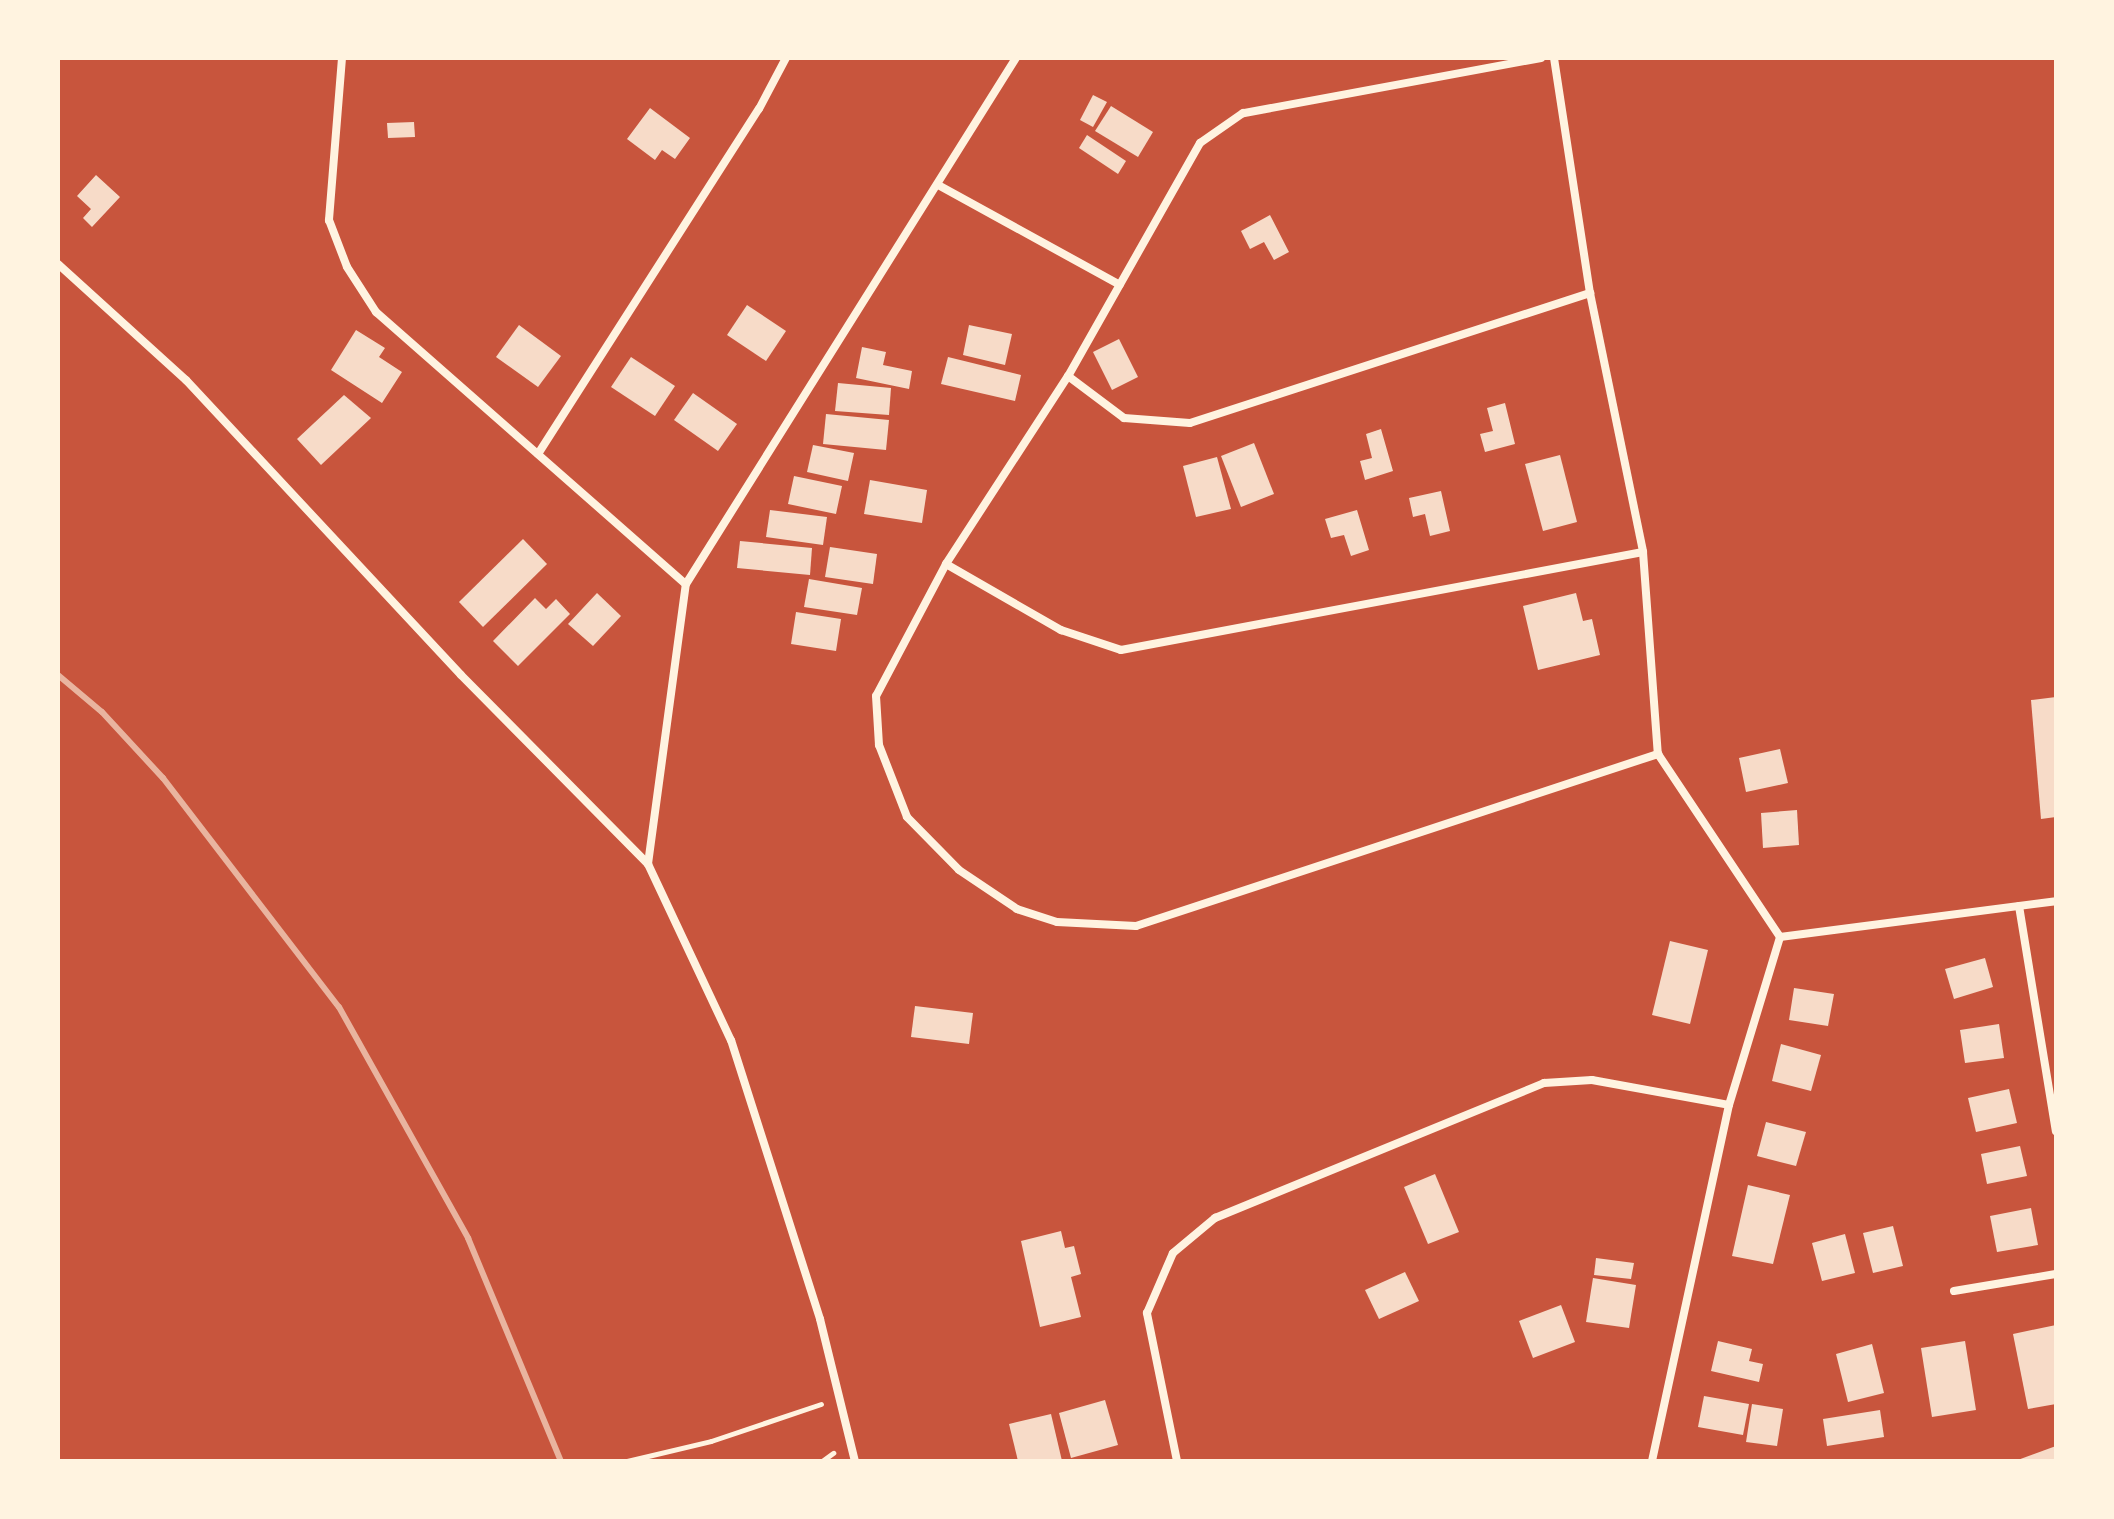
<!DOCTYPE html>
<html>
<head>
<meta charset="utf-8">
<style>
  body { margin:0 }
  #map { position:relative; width:2114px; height:1519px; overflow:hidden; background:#c8553d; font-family:Manrope,sans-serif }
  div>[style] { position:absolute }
  .building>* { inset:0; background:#f7dbc8 }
  .path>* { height:5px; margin:-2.5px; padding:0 2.5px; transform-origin:2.5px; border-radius:2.5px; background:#fff3e0 }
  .minor>* { height:8px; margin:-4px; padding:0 4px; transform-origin:4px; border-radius:4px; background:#fff3e0 }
  .rail>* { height:6px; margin:-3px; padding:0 3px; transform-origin:3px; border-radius:3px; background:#e9b49f }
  span { translate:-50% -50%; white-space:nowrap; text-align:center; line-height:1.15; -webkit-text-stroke:8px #fff3e0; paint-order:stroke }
  .frame { position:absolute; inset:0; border:60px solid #fff3e0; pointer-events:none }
</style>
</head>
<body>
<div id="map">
  <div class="building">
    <i style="clip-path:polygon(1093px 95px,1107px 102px,1093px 127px,1080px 120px)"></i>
    <i style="clip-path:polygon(1111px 106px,1153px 132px,1138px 157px,1095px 131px)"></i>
    <i style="clip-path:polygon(650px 108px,690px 138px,675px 159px,662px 150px,655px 160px,627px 139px)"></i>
    <i style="clip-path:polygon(414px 122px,415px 137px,388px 138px,387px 123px)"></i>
    <i style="clip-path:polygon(1087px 135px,1126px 161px,1118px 174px,1079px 148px)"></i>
    <i style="clip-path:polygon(96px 175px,120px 197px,92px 227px,83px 218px,91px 209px,77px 196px)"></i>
    <i style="clip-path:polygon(1270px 215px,1289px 252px,1274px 260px,1264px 242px,1250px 249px,1241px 231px)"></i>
    <i style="clip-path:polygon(747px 305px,786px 331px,766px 361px,727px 335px)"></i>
    <i style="clip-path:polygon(519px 325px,561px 356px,538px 387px,496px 357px)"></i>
    <i style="clip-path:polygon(969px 325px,1012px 334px,1005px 365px,963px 355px)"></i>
    <i style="clip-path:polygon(356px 330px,385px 348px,379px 357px,402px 372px,382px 403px,331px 370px)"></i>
    <i style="clip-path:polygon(1119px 339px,1138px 377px,1112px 390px,1093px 352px)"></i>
    <i style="clip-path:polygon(862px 347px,886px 352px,883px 365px,912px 371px,909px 389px,856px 378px)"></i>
    <i style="clip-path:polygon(631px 357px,675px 386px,655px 416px,611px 387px)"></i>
    <i style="clip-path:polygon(948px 357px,1021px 375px,1015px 401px,941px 384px)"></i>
    <i style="clip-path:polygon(838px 383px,891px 388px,889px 415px,835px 411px)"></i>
    <i style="clip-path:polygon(693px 393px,737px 424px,718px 451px,674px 420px)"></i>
    <i style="clip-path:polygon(344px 395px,371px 418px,321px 465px,297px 439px)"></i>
    <i style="clip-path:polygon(1505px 403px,1515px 444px,1485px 452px,1480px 434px,1493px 431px,1487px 408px)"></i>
    <i style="clip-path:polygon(826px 414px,889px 420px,886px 450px,823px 444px)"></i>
    <i style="clip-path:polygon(1381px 429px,1393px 471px,1365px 480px,1360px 461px,1372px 458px,1366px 434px)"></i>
    <i style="clip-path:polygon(1254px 443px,1274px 494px,1241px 507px,1221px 456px)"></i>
    <i style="clip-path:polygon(813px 445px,854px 453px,848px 481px,807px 472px)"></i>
    <i style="clip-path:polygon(1560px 455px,1577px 522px,1543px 531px,1525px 464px)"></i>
    <i style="clip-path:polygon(1217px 457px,1231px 509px,1196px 517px,1183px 466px)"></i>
    <i style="clip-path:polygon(794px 476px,842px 486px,836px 514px,788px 504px)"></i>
    <i style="clip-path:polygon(870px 480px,927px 490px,922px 523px,864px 514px)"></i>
    <i style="clip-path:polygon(1441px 491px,1450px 531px,1430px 536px,1425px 514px,1413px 517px,1409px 498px)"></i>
    <i style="clip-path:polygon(770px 510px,827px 517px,823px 545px,766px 537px)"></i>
    <i style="clip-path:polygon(1357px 510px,1369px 550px,1351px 556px,1344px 535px,1331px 538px,1325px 519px)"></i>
    <i style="clip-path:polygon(523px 539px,547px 564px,483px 627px,459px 602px)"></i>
    <i style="clip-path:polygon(740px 541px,812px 548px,810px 575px,737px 568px)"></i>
    <i style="clip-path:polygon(830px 547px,877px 554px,873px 584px,825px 577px)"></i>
    <i style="clip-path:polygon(809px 579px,862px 588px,857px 615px,804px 607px)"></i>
    <i style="clip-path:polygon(597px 593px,621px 616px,593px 646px,568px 624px)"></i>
    <i style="clip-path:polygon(1576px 593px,1583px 621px,1592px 619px,1600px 655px,1538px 670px,1523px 606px)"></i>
    <i style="clip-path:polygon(535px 598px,546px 609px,556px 599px,570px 614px,518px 666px,493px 641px)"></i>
    <i style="clip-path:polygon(796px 612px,841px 619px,836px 651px,791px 644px)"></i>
    <i style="clip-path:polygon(2056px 697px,2056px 817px,2041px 819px,2031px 700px)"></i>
    <i style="clip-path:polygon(1780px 749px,1788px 783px,1746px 792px,1739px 758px)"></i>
    <i style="clip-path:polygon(1797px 810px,1799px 845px,1763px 848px,1761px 813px)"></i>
    <i style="clip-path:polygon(1670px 941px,1708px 950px,1690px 1024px,1652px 1015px)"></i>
    <i style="clip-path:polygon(1985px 958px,1993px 987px,1954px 999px,1945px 969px)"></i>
    <i style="clip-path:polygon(1794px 988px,1834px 994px,1828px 1026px,1789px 1020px)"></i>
    <i style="clip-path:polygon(915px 1006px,973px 1013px,969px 1044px,911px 1037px)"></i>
    <i style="clip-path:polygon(1999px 1024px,2004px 1058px,1965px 1063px,1960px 1030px)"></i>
    <i style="clip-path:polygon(1781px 1044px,1821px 1055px,1811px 1091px,1772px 1081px)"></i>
    <i style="clip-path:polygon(2009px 1089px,2017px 1123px,1976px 1132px,1968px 1098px)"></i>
    <i style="clip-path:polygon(1766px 1122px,1806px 1132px,1796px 1166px,1757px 1156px)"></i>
    <i style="clip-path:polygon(2020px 1146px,2027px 1176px,1987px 1184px,1981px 1154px)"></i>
    <i style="clip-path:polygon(1435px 1174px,1459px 1232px,1428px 1244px,1404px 1187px)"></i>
    <i style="clip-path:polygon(1748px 1185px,1790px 1195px,1773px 1264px,1732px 1256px)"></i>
    <i style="clip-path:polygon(2031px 1208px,2038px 1245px,1997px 1252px,1990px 1216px)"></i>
    <i style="clip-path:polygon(1893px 1226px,1903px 1266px,1873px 1273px,1863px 1233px)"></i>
    <i style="clip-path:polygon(1061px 1231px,1065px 1248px,1074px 1246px,1081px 1274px,1071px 1277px,1081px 1317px,1040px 1327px,1021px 1241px)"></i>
    <i style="clip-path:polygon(1845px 1234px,1855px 1273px,1822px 1281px,1812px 1243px)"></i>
    <i style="clip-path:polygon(1596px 1258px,1634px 1263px,1631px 1279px,1594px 1275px)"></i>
    <i style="clip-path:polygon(1405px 1272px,1419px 1301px,1379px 1319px,1365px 1290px)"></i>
    <i style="clip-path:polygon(1593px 1278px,1636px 1285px,1629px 1328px,1586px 1322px)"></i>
    <i style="clip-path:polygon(1561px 1305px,1575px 1342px,1533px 1358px,1519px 1321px)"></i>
    <i style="clip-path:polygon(2056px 1325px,2056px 1404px,2028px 1409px,2013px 1334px)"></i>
    <i style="clip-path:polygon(1718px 1341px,1752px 1349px,1749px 1361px,1763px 1364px,1759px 1382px,1711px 1371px)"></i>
    <i style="clip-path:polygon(1965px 1341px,1976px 1410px,1932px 1417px,1921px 1348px)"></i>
    <i style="clip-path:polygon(1872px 1344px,1884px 1393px,1848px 1402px,1836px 1354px)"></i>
    <i style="clip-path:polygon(1704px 1396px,1749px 1404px,1743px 1435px,1698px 1427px)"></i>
    <i style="clip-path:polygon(1105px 1400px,1118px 1445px,1071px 1458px,1059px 1413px)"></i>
    <i style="clip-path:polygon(1752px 1404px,1783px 1409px,1777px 1446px,1746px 1442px)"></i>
    <i style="clip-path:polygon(1880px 1410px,1884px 1437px,1827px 1446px,1823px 1419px)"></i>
    <i style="clip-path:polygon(1051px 1414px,1062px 1461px,1018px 1461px,1009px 1424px)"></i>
    <i style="clip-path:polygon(2056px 1446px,2056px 1461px,2015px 1461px)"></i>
  </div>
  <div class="path">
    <i style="left:627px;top:1461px;width:86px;rotate:-13.4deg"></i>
    <i style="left:711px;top:1441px;width:116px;rotate:-18.6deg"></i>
    <i style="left:822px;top:1461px;width:14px;rotate:-36deg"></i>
  </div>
  <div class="minor">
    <i style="left:342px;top:58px;width:163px;rotate:94.6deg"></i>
    <i style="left:329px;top:220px;width:50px;rotate:69deg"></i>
    <i style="left:347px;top:267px;width:54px;rotate:57.2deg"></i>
    <i style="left:376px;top:312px;width:412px;rotate:41.3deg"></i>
    <i style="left:686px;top:584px;width:621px;rotate:-57.9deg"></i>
    <i style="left:1541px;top:58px;width:303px;rotate:169.5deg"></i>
    <i style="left:1243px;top:113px;width:52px;rotate:145.1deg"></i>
    <i style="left:1200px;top:143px;width:268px;rotate:119.5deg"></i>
    <i style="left:1068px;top:376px;width:224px;rotate:123deg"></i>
    <i style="left:946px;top:564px;width:149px;rotate:117.9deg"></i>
    <i style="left:876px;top:696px;width:49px;rotate:86.5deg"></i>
    <i style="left:879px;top:745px;width:77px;rotate:68.7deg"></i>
    <i style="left:907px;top:817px;width:74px;rotate:45.5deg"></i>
    <i style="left:959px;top:870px;width:70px;rotate:33.9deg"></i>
    <i style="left:1017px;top:909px;width:42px;rotate:18deg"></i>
    <i style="left:1057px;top:922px;width:79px;rotate:2.9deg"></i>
    <i style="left:1136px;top:926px;width:550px;rotate:-18.24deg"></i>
    <i style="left:1554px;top:58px;width:238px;rotate:81.3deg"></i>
    <i style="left:1590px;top:293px;width:264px;rotate:78.4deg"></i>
    <i style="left:1643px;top:552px;width:203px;rotate:85.8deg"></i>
    <i style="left:1658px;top:754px;width:220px;rotate:56.3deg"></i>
    <i style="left:1780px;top:937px;width:278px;rotate:-7.4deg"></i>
    <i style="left:940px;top:186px;width:205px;rotate:28.8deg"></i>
    <i style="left:58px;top:264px;width:173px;rotate:42.2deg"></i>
    <i style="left:186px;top:380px;width:403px;rotate:47deg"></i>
    <i style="left:461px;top:675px;width:266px;rotate:45.3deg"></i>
    <i style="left:648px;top:864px;width:195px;rotate:64.8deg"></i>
    <i style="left:731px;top:1040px;width:293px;rotate:72.3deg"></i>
    <i style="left:820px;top:1319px;width:146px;rotate:76.2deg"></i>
    <i style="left:1068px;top:376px;width:70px;rotate:36.9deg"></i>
    <i style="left:1124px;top:418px;width:66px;rotate:4.3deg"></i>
    <i style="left:1190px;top:423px;width:421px;rotate:-18deg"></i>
    <i style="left:538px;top:454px;width:410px;rotate:-57.4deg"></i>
    <i style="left:759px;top:109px;width:58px;rotate:-62.1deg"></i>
    <i style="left:946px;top:564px;width:133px;rotate:29.9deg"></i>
    <i style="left:1061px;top:630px;width:63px;rotate:18.4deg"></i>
    <i style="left:1121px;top:650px;width:531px;rotate:-10.63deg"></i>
    <i style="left:648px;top:864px;width:283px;rotate:-82.3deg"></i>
    <i style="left:2019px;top:906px;width:228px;rotate:80.7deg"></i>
    <i style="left:1954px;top:1291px;width:103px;rotate:-9.5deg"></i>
    <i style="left:1177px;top:1461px;width:151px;rotate:-101.5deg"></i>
    <i style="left:1147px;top:1313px;width:65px;rotate:-66.6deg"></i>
    <i style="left:1173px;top:1253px;width:55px;rotate:-39.8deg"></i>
    <i style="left:1215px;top:1218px;width:356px;rotate:-22.3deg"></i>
    <i style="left:1544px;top:1083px;width:48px;rotate:-3.6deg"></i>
    <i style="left:1592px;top:1080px;width:139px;rotate:10.3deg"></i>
    <i style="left:1652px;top:1461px;width:364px;rotate:-77.8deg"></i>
    <i style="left:1729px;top:1105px;width:176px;rotate:-73.1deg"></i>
  </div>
  <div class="rail">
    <i style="left:58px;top:675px;width:57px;rotate:40.1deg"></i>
    <i style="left:102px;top:712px;width:90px;rotate:47.3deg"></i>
    <i style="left:163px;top:778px;width:289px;rotate:52.5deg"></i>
    <i style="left:339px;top:1007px;width:265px;rotate:60.8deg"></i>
    <i style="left:468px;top:1238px;width:242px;rotate:67.4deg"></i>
  </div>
  <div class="frame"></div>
</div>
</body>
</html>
